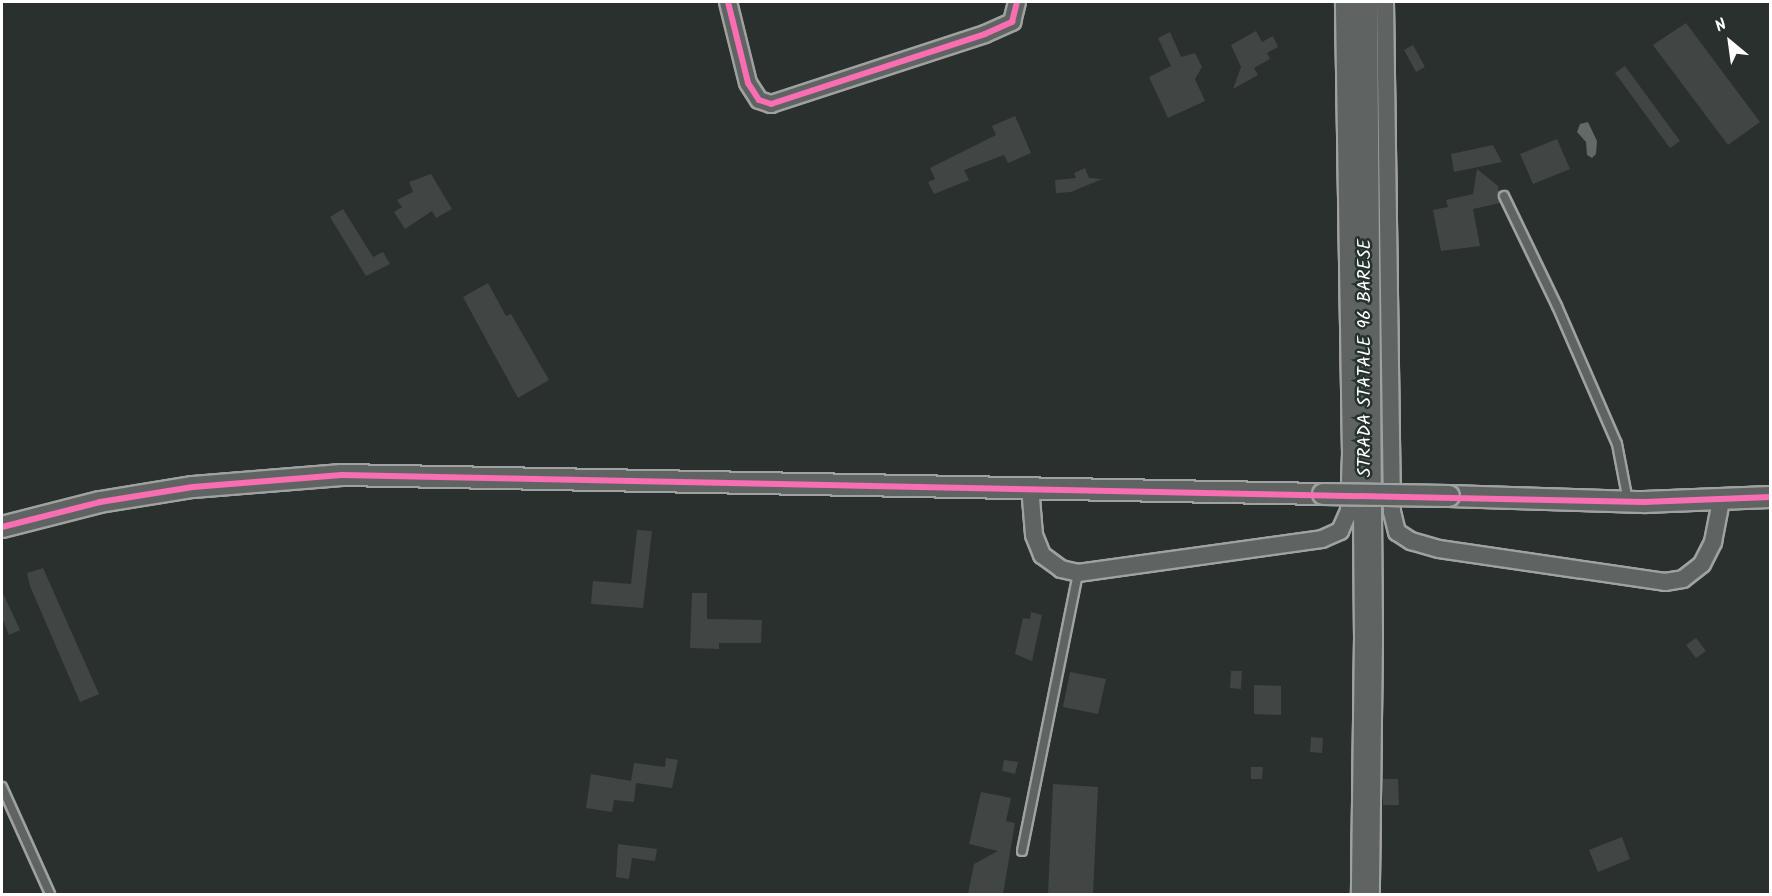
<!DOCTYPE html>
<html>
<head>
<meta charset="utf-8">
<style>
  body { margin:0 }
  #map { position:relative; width:1772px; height:896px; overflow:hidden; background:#29302d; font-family:Kalam,sans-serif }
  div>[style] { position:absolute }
  .water>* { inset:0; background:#616a66 }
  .building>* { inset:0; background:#414644 }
  .roads { filter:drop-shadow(2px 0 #9fa2a0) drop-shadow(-2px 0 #9fa2a0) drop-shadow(0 2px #9fa2a0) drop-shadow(0 -2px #9fa2a0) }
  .service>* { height:8px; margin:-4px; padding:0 4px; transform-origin:4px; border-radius:4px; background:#5f6362 }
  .minor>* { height:16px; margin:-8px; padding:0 8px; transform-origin:8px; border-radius:8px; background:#5f6362 }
  .tertiary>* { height:20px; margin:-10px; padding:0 10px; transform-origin:10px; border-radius:10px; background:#5f6362 }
  .trunk>* { height:27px; margin:-13.5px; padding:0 13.5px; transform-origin:13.5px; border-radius:13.5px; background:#5f6362 }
  .bridges { filter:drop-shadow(2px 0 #9fa2a0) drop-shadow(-2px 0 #9fa2a0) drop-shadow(0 2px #9fa2a0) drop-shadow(0 -2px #9fa2a0) }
  .tertiary-bridge>* { height:20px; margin:-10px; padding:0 10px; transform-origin:10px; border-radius:10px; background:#5f6362 }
  .cycleway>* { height:6px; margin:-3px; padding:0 3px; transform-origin:3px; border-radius:3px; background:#f96db3 }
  span { translate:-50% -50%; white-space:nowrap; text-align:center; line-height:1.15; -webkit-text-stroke:5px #26332d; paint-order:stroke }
  .street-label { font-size:18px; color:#fff }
  .frame { position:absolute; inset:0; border:3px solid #fff; pointer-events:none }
  .north { position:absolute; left:1700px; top:12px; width:60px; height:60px; -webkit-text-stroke:4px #26332d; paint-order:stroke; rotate:331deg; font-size:16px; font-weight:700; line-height:24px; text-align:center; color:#fff }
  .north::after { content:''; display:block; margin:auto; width:21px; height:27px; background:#fff; clip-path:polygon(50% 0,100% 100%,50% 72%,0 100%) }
</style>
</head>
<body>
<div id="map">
  <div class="water">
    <i style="clip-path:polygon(1588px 122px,1597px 141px,1596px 154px,1592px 158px,1587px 155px,1586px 142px,1577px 132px,1580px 124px)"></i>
  </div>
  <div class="building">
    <i style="clip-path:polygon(1686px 23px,1760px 122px,1728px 145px,1653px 45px)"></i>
    <i style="clip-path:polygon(1256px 31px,1262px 42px,1273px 36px,1278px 47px,1267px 53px,1270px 59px,1254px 68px,1258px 75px,1233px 89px,1241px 67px,1231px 45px)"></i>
    <i style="clip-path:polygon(1170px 32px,1181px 57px,1195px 53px,1202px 67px,1195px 79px,1205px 101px,1168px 118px,1149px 77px,1171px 66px,1158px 38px)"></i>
    <i style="clip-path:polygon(1413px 45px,1425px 67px,1416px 72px,1404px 50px)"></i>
    <i style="clip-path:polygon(1625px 66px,1680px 141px,1670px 148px,1615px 73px)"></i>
    <i style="clip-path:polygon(1015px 116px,1031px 153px,1008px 163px,1004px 155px,964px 170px,969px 180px,934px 194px,928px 182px,935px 179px,930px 168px,996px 135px,992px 126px)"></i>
    <i style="clip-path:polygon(1557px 139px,1570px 169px,1533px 184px,1520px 154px)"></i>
    <i style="clip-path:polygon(1493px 145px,1502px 162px,1454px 172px,1451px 154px)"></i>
    <i style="clip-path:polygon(1085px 168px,1089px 178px,1102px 179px,1071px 192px,1056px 193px,1055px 180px,1076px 178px,1074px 173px)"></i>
    <i style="clip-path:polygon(1477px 169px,1498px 186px,1500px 203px,1473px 209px,1480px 246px,1441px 251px,1433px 210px,1448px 207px,1446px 200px,1473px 194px)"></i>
    <i style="clip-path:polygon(431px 174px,452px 209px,436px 218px,432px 211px,405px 229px,394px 212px,402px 207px,397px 200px,413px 192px,409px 182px)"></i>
    <i style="clip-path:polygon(343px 209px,373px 257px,383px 252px,390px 264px,366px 276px,330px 217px)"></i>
    <i style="clip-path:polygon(488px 283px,506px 316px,511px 314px,549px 380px,518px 398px,463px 297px)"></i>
    <i style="clip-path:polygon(637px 530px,652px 531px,643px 608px,591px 604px,593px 581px,631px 584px)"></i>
    <i style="clip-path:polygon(43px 568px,99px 694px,80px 702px,30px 586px,27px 573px)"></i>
    <i style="clip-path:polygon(2px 591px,20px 630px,9px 635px,2px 618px)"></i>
    <i style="clip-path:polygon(692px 593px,707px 593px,707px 619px,762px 620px,761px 643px,719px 643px,719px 649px,690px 648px)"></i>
    <i style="clip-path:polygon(1031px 612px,1042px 615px,1032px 661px,1015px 654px,1023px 618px,1030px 619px)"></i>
    <i style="clip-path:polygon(1696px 638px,1706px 651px,1696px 658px,1686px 645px)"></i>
    <i style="clip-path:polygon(1231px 671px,1242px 671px,1241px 689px,1230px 688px)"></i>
    <i style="clip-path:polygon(1070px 672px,1106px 679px,1098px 714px,1063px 707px)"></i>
    <i style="clip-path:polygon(1254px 685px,1281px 686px,1281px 715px,1254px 714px)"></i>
    <i style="clip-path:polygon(1311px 737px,1323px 738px,1322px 753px,1310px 752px)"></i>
    <i style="clip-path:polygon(666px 758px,678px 760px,672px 788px,636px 783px,634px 802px,614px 800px,612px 812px,586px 808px,591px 774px,631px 781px,634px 763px,665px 767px)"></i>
    <i style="clip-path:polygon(1004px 760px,1018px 762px,1015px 774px,1002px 771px)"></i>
    <i style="clip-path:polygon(1251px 767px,1263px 767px,1262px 779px,1251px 779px)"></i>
    <i style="clip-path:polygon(1383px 779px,1398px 779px,1399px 805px,1383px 805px)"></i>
    <i style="clip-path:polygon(1053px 784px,1098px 787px,1093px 894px,1048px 894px)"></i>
    <i style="clip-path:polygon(981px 792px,1011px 798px,1006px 821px,1015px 823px,1003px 894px,968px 894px,974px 864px,998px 851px,969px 844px)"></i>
    <i style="clip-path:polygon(1622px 837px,1630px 859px,1598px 872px,1589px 850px)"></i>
    <i style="clip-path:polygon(618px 844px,657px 849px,655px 861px,632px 858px,629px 879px,616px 877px)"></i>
  </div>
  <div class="roads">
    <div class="service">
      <i style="left:1504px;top:196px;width:122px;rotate:64.3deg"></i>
      <i style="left:1557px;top:306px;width:150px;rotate:66.5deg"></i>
      <i style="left:1617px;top:444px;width:58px;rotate:79.1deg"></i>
      <i style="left:2px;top:787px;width:117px;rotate:65.8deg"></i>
      <i style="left:1022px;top:851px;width:284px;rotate:-78.6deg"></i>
    </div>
    <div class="minor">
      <i style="left:728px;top:2px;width:83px;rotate:76.1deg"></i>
      <i style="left:748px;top:83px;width:20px;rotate:57deg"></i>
      <i style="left:759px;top:100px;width:13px;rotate:18deg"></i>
      <i style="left:771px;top:104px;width:225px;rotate:-18.1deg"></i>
      <i style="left:985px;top:34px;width:30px;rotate:-24deg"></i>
      <i style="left:1012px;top:22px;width:21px;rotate:-76deg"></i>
      <i style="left:1385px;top:2px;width:510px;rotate:89.21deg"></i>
      <i style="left:1392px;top:512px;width:21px;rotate:76deg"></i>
      <i style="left:1397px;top:532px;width:17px;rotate:33deg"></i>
      <i style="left:1411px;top:541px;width:29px;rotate:16deg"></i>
      <i style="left:1439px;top:549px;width:228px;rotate:8.3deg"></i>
      <i style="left:1665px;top:582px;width:18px;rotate:-9deg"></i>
      <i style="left:1683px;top:579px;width:24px;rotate:-38deg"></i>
      <i style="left:1702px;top:564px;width:25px;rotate:-63deg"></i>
      <i style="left:1713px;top:542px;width:42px;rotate:-79deg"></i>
      <i style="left:1030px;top:486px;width:49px;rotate:85.3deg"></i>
      <i style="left:1034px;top:535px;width:22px;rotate:68deg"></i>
      <i style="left:1042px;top:555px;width:24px;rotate:36deg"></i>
      <i style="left:1061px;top:569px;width:17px;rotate:13deg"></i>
      <i style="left:1078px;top:573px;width:246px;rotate:-7.9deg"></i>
      <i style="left:1322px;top:539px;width:20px;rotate:-24deg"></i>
      <i style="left:1340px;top:531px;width:22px;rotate:-66deg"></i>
      <i style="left:1349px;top:511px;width:57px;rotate:-88deg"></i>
      <i style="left:1351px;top:454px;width:452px;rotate:-90.9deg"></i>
    </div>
    <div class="tertiary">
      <i style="left:1449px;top:496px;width:195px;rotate:1.8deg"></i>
      <i style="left:1644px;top:502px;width:126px;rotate:-2.3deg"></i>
      <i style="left:2px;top:527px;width:101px;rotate:-14.3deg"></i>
      <i style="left:100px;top:502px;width:94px;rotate:-9.2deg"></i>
      <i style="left:193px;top:487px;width:149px;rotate:-4.6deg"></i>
      <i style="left:342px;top:475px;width:981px;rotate:1.11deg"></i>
    </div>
    <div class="trunk">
      <i style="left:1363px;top:2px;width:635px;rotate:89.55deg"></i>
      <i style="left:1368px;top:637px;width:257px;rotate:90.7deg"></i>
    </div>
  </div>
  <div class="bridges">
    <div class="tertiary-bridge">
      <i style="left:1323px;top:494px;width:126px;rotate:0.9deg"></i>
    </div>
  </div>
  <div class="cycleway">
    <i style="left:728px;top:2px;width:83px;rotate:76.1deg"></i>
    <i style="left:748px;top:83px;width:20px;rotate:57deg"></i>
    <i style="left:759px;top:100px;width:13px;rotate:18deg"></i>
    <i style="left:771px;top:104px;width:225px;rotate:-18.1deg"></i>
    <i style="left:985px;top:34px;width:30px;rotate:-24deg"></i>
    <i style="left:1012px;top:22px;width:21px;rotate:-76deg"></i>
    <i style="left:2px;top:527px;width:101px;rotate:-14.3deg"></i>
    <i style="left:100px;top:502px;width:94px;rotate:-9.2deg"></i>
    <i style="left:193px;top:487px;width:149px;rotate:-4.6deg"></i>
    <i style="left:342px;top:475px;width:1302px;rotate:1.19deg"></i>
    <i style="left:1644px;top:502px;width:126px;rotate:-2.3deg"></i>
  </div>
  <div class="street-label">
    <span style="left:1366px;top:358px;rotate:-90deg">STRADA STATALE 96 BARESE</span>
  </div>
  <div class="frame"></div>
  <div class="north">N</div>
</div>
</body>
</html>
